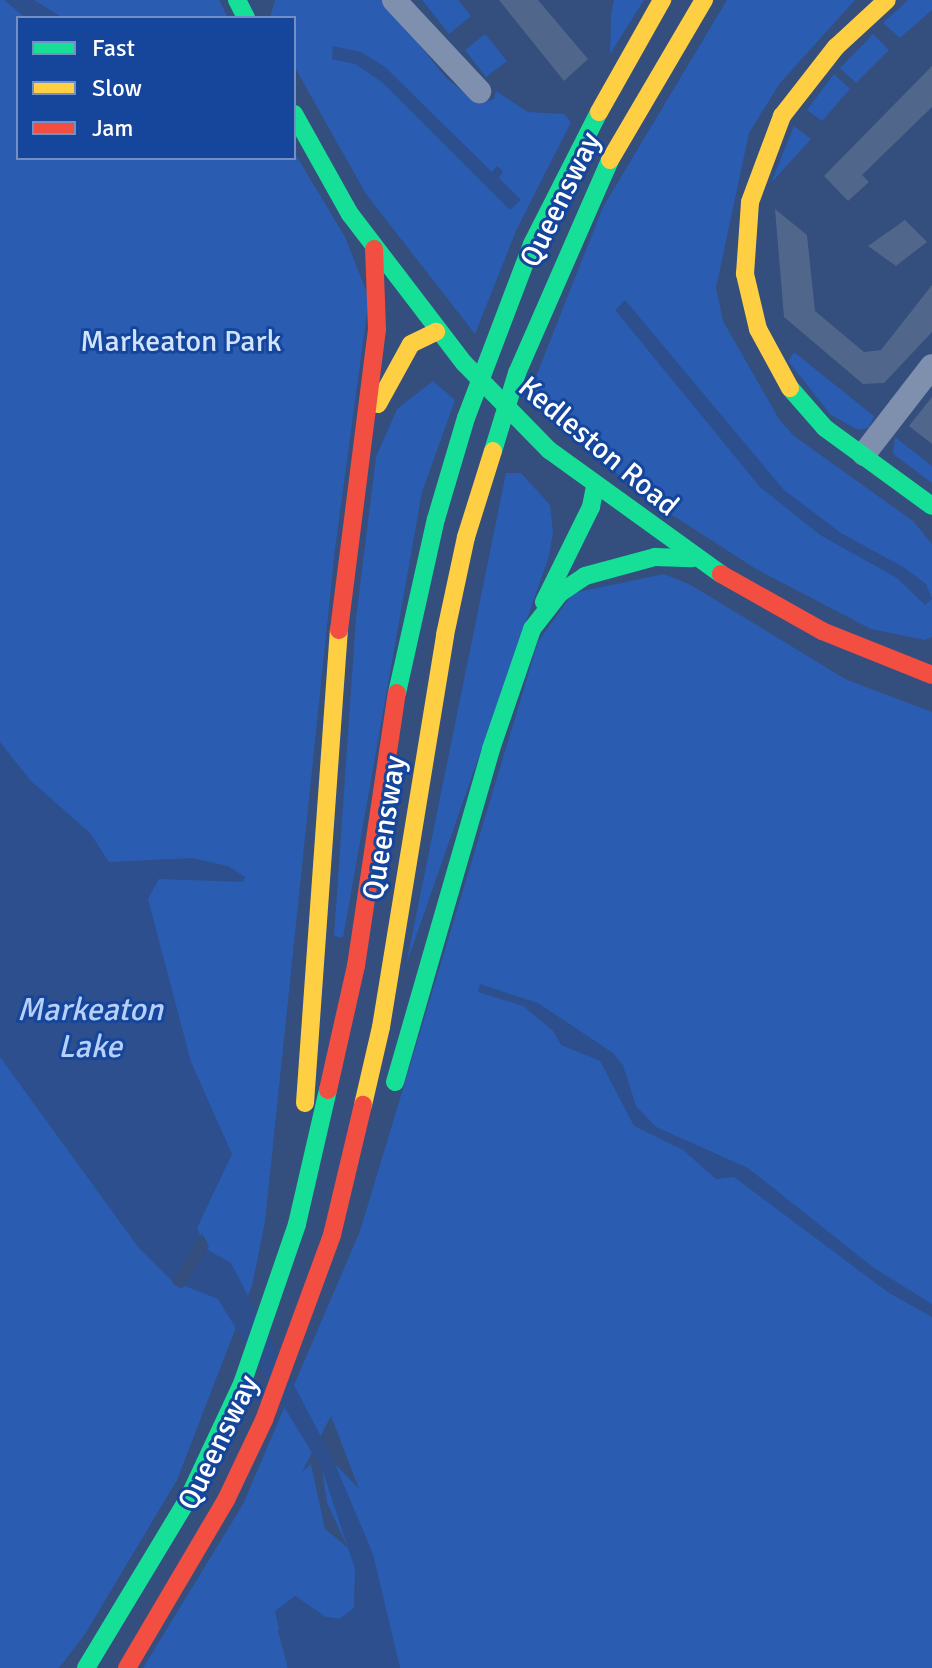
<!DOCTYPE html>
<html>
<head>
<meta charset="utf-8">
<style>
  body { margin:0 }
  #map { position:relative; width:932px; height:1668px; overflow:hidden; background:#344e7d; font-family:Signika,sans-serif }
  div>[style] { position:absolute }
  .green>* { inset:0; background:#2a5cb2 }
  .water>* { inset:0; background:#2d4f8d }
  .pier>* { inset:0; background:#344e7d }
  .building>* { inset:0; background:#51668b }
  .street>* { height:24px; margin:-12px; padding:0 12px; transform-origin:12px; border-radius:12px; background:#7f8fae }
  .fast>* { height:18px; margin:-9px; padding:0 9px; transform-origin:9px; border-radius:9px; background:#16e098 }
  .slow>* { height:18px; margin:-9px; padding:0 9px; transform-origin:9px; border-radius:9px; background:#ffcf43 }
  .jam>* { height:18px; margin:-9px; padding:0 9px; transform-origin:9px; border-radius:9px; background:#f24e42 }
  span { translate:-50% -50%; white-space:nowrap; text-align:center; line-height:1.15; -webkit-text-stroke:6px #15469c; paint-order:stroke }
  .street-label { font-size:30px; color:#fff }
  .park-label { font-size:30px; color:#d2e3fd }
  .water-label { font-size:32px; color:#b7d0f9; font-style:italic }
  .legend { position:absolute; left:16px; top:16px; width:280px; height:144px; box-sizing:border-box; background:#15469c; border:2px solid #7390c4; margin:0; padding:10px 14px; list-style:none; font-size:24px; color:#fff }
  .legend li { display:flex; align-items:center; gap:16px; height:40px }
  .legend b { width:40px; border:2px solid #7390c4 }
</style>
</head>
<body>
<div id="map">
  <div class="green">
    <i style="clip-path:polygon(0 0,219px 0,228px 18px,18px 18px,18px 158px,294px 158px,294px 152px,345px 237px,369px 298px,335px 549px,265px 1222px,252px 1286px,177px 1480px,85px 1634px,59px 1668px,0 1668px)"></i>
    <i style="clip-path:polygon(275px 0,384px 0,446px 78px,479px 104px,494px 99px,496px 91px,528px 112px,564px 114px,571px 122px,516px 231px,475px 334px,366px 194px,294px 66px,294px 18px,270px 18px)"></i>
    <i style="clip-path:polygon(422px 0,458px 0,471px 16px,449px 34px)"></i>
    <i style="clip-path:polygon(614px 0,644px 0,610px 54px,611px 15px)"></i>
    <i style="clip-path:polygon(727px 0,855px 0,780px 83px,749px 133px,716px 288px,723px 321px,779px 419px,794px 436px,913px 521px,932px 544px,932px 637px,925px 640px,871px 629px,756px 569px,649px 500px,564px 430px,529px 394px,603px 207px)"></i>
    <i style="clip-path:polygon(908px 0,932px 0,932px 10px,900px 38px,883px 23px)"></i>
    <i style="clip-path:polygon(485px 34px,507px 61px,486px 77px,465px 50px)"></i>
    <i style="clip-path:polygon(873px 34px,889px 50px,856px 83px,840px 68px)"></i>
    <i style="clip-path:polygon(834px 74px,850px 89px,822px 121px,807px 110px)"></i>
    <i style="clip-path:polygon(794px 126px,811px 139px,771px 183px)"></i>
    <i style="clip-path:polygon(794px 352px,874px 416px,869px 428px,858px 430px,831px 415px,788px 361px)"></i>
    <i style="clip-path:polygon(433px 381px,455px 400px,422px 492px,343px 938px,334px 936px,356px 618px,376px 457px,397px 409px)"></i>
    <i style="clip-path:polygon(895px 437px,932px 466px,932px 483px,893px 454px)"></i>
    <i style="clip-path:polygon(506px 473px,521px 473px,550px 505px,553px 532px,549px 556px,406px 965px)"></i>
    <i style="clip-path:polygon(evenodd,664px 574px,691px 585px,845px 679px,932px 712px,932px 1668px,400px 1668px,372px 1554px,355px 1569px,354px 1608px,340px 1619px,326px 1617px,295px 1596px,278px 1631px,288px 1668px,143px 1668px,243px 1504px,360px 1231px,538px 642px,573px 593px,664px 574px,331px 1416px,359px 1489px,335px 1464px,322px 1469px,327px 1503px,348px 1548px,325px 1529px,311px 1464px,302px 1472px,331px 1416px)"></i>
  </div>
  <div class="water">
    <i style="clip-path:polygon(4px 0,34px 0,63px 18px,26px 18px)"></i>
    <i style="clip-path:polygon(333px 46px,361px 52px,385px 67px,492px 172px,497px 166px,503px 171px,499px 178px,521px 200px,510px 210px,382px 82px,355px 64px,332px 59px)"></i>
    <i style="clip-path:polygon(625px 300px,784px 490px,841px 533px,905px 568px,926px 584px,932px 599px,925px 605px,897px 578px,820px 535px,760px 487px,615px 310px)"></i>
    <i style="clip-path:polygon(0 742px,31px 781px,90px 833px,109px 862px,192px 858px,228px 866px,245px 877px,243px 882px,159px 879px,148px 899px,191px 1062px,232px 1154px,197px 1228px,206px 1249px,231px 1263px,335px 1464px,373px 1554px,400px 1668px,288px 1668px,275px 1611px,295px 1596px,326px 1617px,340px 1619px,354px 1608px,356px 1596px,355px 1569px,322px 1469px,218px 1299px,172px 1281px,138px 1247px,0 1057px)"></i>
    <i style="clip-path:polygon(480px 984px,538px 1003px,613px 1053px,623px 1065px,636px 1106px,656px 1127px,748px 1168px,874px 1268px,932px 1304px,932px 1317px,889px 1293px,734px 1177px,716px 1179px,683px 1150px,634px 1126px,600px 1061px,561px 1045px,553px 1031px,523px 1006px,478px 992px)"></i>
  </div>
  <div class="pier">
    <i style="clip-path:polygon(202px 1233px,209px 1246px,182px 1289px,172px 1283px)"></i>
  </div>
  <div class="building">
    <i style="clip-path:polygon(499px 0,538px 0,588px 59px,564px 81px)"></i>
    <i style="clip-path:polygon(932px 66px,932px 107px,862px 175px,869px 182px,848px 201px,824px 176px)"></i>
    <i style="clip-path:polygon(775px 209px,807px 235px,815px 311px,864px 352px,881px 350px,932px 285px,932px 332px,884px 383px,863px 384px,784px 317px)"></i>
    <i style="clip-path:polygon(905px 220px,927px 242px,896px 266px,868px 246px)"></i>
    <i style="clip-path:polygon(932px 397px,932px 444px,909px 426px)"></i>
  </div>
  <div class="street">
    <i style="left:394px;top:0;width:125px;rotate:47deg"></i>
    <i style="left:864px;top:454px;width:111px;rotate:-52.3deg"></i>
  </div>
  <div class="fast">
    <i style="left:237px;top:0;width:20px;rotate:63deg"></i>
    <i style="left:294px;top:114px;width:115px;rotate:60.8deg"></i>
    <i style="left:350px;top:214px;width:188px;rotate:52.6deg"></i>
    <i style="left:464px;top:363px;width:122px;rotate:45.7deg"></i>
    <i style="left:549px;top:450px;width:212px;rotate:35.8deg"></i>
    <i style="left:790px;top:388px;width:53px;rotate:48.8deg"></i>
    <i style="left:825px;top:428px;width:132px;rotate:36.1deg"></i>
    <i style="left:493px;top:451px;width:82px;rotate:-72.9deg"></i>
    <i style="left:517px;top:373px;width:232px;rotate:-66.4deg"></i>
    <i style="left:544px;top:602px;width:106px;rotate:-63.7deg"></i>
    <i style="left:591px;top:507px;width:20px;rotate:-79deg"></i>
    <i style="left:397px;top:693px;width:178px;rotate:-77.4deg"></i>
    <i style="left:436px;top:519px;width:105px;rotate:-73.5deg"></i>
    <i style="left:466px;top:418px;width:186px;rotate:-69.2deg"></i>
    <i style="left:532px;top:244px;width:148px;rotate:-63.1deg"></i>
    <i style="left:395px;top:1082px;width:347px;rotate:-73.9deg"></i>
    <i style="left:491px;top:749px;width:127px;rotate:-71.1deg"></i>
    <i style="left:532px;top:629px;width:46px;rotate:-52.1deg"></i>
    <i style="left:560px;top:593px;width:30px;rotate:-34deg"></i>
    <i style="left:585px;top:576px;width:73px;rotate:-15.2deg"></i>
    <i style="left:655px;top:557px;width:37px;rotate:2deg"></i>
    <i style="left:86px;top:1668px;width:200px;rotate:-58.9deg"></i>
    <i style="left:189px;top:1497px;width:125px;rotate:-64.9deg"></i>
    <i style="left:242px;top:1384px;width:169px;rotate:-71deg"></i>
    <i style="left:297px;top:1224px;width:138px;rotate:-77deg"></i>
  </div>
  <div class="slow">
    <i style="left:599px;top:112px;width:129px;rotate:-60.6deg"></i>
    <i style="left:610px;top:160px;width:186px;rotate:-59.6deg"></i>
    <i style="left:790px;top:388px;width:67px;rotate:-118.5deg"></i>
    <i style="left:758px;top:329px;width:57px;rotate:-103.3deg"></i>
    <i style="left:745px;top:274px;width:72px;rotate:-86deg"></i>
    <i style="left:750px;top:202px;width:92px;rotate:-69.6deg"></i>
    <i style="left:782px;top:116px;width:88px;rotate:-52deg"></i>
    <i style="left:836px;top:47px;width:69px;rotate:-42.7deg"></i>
    <i style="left:378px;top:404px;width:68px;rotate:-61.2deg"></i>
    <i style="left:411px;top:344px;width:28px;rotate:-26deg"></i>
    <i style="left:305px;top:1103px;width:474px;rotate:-85.9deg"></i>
    <i style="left:363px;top:1105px;width:80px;rotate:-77deg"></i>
    <i style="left:381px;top:1027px;width:397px;rotate:-80.7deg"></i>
    <i style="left:445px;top:635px;width:100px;rotate:-77.9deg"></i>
    <i style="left:466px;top:537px;width:90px;rotate:-72.6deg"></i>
  </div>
  <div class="jam">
    <i style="left:721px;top:574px;width:116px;rotate:29.4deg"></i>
    <i style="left:822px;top:631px;width:118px;rotate:21.8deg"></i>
    <i style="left:339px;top:630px;width:303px;rotate:-82.8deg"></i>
    <i style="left:377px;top:329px;width:80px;rotate:-92.1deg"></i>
    <i style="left:328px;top:1090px;width:127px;rotate:-77.3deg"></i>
    <i style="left:356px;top:966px;width:276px;rotate:-81.5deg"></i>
    <i style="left:127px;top:1668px;width:195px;rotate:-59.5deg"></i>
    <i style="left:226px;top:1500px;width:89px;rotate:-64.6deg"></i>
    <i style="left:264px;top:1420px;width:197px;rotate:-69.8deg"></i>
    <i style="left:332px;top:1235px;width:134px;rotate:-76.6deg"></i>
  </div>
  <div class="street-label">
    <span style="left:561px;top:200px;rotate:-64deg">Queensway</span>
    <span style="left:598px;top:447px;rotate:40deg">Kedleston Road</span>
    <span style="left:385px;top:828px;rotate:-81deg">Queensway</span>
    <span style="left:219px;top:1443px;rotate:-64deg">Queensway</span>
  </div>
  <div class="park-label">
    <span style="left:181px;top:342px">Markeaton Park</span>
  </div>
  <div class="water-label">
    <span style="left:90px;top:1029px">Markeaton<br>Lake</span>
  </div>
  <ul class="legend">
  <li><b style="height:10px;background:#16e098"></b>Fast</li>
  <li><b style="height:10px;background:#ffcf43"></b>Slow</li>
  <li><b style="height:10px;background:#f24e42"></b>Jam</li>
  </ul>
</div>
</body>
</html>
